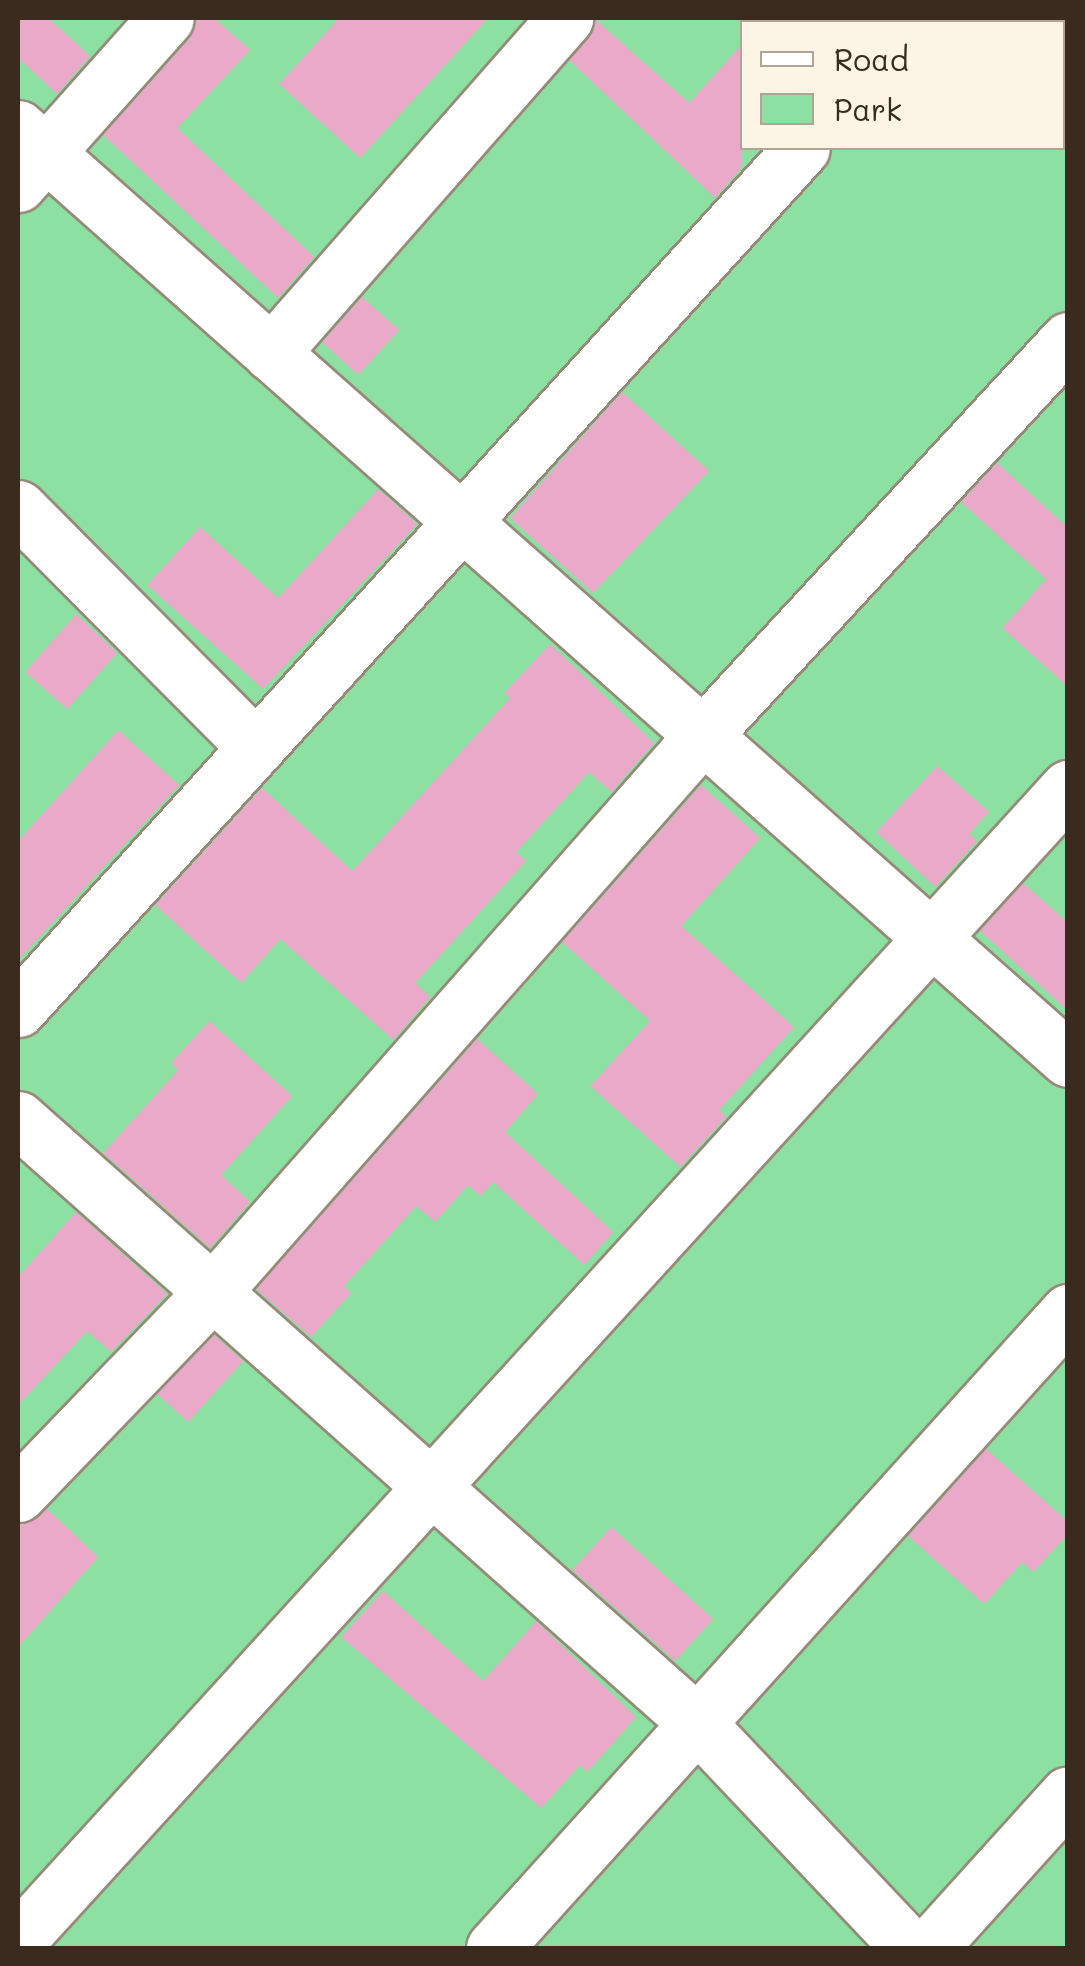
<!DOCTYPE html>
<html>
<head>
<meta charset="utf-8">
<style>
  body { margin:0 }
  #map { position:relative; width:1085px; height:1966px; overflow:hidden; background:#f3ebd2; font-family:Mali,sans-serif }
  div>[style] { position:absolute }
  .green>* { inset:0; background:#8be0a2 }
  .building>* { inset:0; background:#eaa9c9 }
  .roads { filter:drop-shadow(2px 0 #978a78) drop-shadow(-2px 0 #978a78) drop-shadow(0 2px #978a78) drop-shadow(0 -2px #978a78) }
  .minor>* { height:55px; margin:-27.5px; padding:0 27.5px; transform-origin:27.5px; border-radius:27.5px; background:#fff }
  span { translate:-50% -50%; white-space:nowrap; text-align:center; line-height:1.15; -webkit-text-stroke:8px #fcf5e5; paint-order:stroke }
  .frame { position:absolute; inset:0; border:20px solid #3b2a1e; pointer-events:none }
  .legend { position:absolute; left:740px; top:20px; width:325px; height:130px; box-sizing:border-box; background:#fcf5e5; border:2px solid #afa495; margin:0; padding:12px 18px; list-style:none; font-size:30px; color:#3b2a1e }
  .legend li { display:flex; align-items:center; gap:20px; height:50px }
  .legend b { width:50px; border:2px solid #afa495 }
</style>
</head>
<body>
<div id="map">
  <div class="green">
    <i style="clip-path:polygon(evenodd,18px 18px,1067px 18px,1067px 1948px,18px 1948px,18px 18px,742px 22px,1062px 22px,1062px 148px,742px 148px,742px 22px)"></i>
  </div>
  <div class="building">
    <i style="clip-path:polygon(18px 18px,48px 18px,90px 56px,57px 94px,18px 58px)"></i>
    <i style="clip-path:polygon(196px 18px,214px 18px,250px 50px,177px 128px,314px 257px,278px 298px,103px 135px,189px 39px)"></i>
    <i style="clip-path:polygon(339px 18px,488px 18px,360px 158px,279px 84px)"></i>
    <i style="clip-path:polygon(596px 20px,689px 103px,742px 44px,742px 167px,715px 198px,569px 60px)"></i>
    <i style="clip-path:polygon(362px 297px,399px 330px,358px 375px,322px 342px)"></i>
    <i style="clip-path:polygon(622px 392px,709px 471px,593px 593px,510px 518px)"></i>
    <i style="clip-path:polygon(997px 463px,1068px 528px,1068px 687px,1002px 628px,1046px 579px,961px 502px)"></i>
    <i style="clip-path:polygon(378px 489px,417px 524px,263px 689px,147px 585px,200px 527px,278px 598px)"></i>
    <i style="clip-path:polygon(76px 614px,117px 653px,67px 709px,25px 672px)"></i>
    <i style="clip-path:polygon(550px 644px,654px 743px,611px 792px,589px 772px,516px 852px,526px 861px,415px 983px,430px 997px,393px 1040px,280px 939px,241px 983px,155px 905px,262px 788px,352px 871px,510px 698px,504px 693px)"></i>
    <i style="clip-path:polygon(118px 730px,179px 785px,18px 960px,18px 841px)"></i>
    <i style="clip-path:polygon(937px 766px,989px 812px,969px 834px,977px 841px,935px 887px,876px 832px)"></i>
    <i style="clip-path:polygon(701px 785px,760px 838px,681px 926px,794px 1027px,719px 1110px,726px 1117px,680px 1167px,590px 1086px,650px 1021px,562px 942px)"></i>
    <i style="clip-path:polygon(1023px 883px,1068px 923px,1068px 1011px,980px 931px)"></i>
    <i style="clip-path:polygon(209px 1021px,292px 1096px,221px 1175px,250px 1202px,210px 1248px,103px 1153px,178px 1070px,171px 1063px)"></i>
    <i style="clip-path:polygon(477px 1039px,538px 1094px,505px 1132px,613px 1232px,584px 1265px,493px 1182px,480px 1196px,468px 1185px,435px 1222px,416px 1206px,344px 1286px,351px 1293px,311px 1337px,256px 1289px)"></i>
    <i style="clip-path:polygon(76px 1212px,167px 1294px,111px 1352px,87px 1331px,18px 1405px,18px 1277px)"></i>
    <i style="clip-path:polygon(214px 1335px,243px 1361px,188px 1422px,157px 1394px)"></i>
    <i style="clip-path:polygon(986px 1449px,1068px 1522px,1068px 1534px,1033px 1572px,1022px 1562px,984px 1604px,908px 1536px)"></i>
    <i style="clip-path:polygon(47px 1509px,98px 1557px,18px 1647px,18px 1524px)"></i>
    <i style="clip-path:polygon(611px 1527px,713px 1619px,675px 1661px,572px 1570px)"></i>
    <i style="clip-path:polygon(383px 1591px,483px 1681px,536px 1621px,636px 1717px,587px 1772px,580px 1765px,541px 1808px,341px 1637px)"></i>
  </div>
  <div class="roads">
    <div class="minor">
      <i style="left:916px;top:22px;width:6px;rotate:-45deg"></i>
      <i style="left:18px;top:128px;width:1403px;rotate:41.56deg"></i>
      <i style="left:18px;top:184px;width:222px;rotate:-48.3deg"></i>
      <i style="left:271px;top:353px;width:446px;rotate:-48.7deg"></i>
      <i style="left:18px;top:508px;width:338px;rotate:45.2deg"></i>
      <i style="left:18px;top:1009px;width:1164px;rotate:-47.68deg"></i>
      <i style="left:18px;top:1119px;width:907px;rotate:41.65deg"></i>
      <i style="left:696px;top:1722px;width:311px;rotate:46.6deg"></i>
      <i style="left:18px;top:1494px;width:284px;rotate:-46.1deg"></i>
      <i style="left:215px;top:1289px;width:737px;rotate:-48.63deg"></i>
      <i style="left:702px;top:736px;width:539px;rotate:-47.25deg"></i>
      <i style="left:18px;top:1940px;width:1559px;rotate:-47.65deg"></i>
      <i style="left:494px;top:1948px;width:857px;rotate:-47.93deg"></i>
      <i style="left:929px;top:1948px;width:207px;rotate:-47.9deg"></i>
    </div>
  </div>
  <div class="frame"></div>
  <ul class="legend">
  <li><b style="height:12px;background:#fff"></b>Road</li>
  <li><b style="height:28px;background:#8be0a2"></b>Park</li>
  </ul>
</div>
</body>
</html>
